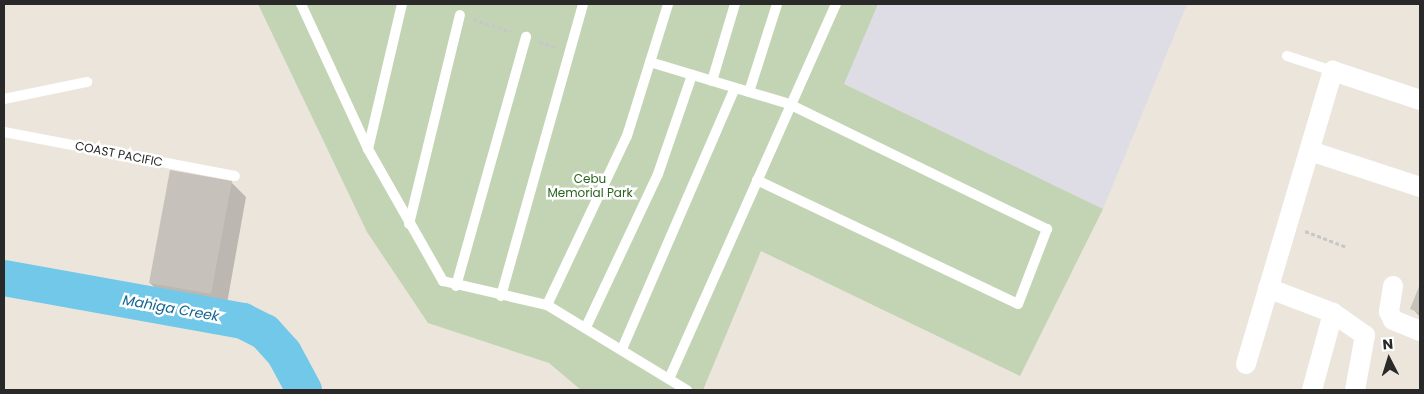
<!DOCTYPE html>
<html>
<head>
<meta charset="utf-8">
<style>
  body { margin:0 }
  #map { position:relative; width:1424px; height:394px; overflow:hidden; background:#ebe5dc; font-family:Poppins,sans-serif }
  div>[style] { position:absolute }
  .industrial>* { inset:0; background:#dedce4 }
  .cemetery>* { inset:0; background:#c3d4b4 }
  .shadow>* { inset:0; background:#0003 }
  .river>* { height:36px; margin:-18px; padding:0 18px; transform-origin:18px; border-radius:18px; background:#72c8e9 }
  .building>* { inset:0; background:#c6c2bb }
  .path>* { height:3px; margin-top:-1.5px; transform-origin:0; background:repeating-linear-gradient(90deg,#c7c7c7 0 4px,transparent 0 6.5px) }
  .service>* { height:10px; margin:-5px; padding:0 5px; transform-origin:5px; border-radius:5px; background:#fff }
  .minor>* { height:20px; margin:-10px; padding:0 10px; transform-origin:10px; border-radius:10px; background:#fff }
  span { translate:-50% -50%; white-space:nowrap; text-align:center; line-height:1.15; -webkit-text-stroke:5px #fff; paint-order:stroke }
  .street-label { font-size:12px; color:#292929 }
  .park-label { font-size:12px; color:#2a631d }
  .water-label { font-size:14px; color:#136594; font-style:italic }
  .frame { position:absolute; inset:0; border:5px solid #292929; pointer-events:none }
  .north { position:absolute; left:1364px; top:334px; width:50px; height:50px; -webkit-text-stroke:4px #fff; paint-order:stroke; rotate:355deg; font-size:14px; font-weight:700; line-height:20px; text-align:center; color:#292929 }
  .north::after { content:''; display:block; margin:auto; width:18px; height:22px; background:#292929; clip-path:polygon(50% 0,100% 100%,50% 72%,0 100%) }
</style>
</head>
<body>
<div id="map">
  <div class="industrial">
    <i style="clip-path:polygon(878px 4px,1187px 4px,1103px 209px,843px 84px)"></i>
  </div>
  <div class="cemetery">
    <i style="clip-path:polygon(258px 4px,878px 4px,844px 84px,1103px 209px,1020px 376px,761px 251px,703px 390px,581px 390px,549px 363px,428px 323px,367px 232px)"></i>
  </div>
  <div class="shadow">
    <i style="clip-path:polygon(231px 182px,246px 197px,226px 309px,165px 298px,150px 283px)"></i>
    <i style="clip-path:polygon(1420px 288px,1420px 317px,1412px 308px)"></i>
  </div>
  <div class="river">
    <i style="left:4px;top:278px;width:243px;rotate:10.2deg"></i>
    <i style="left:243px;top:321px;width:25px;rotate:27deg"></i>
    <i style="left:265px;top:332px;width:28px;rotate:48deg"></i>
    <i style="left:284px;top:353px;width:42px;rotate:61.6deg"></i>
  </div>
  <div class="building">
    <i style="clip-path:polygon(170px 170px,232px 181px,211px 294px,149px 283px)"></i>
    <i style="clip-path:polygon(1420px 284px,1420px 313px,1410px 309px)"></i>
  </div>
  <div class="path">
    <i style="left:473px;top:19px;width:41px;rotate:18.4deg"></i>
    <i style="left:539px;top:42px;width:19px;rotate:18deg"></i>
    <i style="left:1305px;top:231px;width:45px;rotate:20.9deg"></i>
  </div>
  <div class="service">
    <i style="left:301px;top:4px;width:160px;rotate:65.2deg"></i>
    <i style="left:368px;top:149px;width:152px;rotate:60.4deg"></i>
    <i style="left:443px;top:281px;width:107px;rotate:13deg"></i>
    <i style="left:547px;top:305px;width:164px;rotate:31.3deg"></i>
    <i style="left:1287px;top:56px;width:48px;rotate:18.1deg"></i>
    <i style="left:650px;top:62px;width:145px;rotate:16.8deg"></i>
    <i style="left:789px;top:104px;width:287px;rotate:25.9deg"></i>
    <i style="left:1047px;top:229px;width:80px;rotate:111.1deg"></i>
    <i style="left:1018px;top:304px;width:289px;rotate:-154.6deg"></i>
    <i style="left:712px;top:81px;width:80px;rotate:-73.4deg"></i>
    <i style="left:749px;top:92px;width:92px;rotate:-72.3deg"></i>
    <i style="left:4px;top:99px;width:85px;rotate:-11.6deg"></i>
    <i style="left:4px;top:132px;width:235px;rotate:10.8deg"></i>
    <i style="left:368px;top:149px;width:149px;rotate:-76.8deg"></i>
    <i style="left:409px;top:224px;width:215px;rotate:-76.3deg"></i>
    <i style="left:456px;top:286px;width:259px;rotate:-74.3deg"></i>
    <i style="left:501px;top:296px;width:303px;rotate:-74.3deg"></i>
    <i style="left:547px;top:305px;width:187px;rotate:-64.7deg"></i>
    <i style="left:627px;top:136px;width:138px;rotate:-72.7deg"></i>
    <i style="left:587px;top:325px;width:167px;rotate:-64.8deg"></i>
    <i style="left:658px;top:174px;width:105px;rotate:-71deg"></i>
    <i style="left:622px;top:349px;width:284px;rotate:-66.6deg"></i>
    <i style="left:669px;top:379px;width:411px;rotate:-66deg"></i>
  </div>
  <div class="minor">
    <i style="left:1310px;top:151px;width:116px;rotate:18.1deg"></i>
    <i style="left:1393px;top:286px;width:26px;rotate:99deg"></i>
    <i style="left:1389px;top:312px;width:9px;rotate:63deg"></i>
    <i style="left:1393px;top:320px;width:29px;rotate:22deg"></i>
    <i style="left:1268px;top:288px;width:70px;rotate:21deg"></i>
    <i style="left:1333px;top:313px;width:39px;rotate:35deg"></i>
    <i style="left:1365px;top:335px;width:56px;rotate:100.3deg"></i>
    <i style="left:1246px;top:364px;width:306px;rotate:-73.5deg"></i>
    <i style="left:1333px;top:71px;width:92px;rotate:18.4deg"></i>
    <i style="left:1312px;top:390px;width:80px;rotate:-74.7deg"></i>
  </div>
  <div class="street-label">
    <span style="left:119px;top:154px;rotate:11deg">COAST PACIFIC</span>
  </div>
  <div class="park-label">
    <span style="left:590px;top:186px">Cebu<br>Memorial Park</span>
  </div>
  <div class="water-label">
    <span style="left:171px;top:308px;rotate:10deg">Mahiga Creek</span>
  </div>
  <div class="frame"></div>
  <div class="north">N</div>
</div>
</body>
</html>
